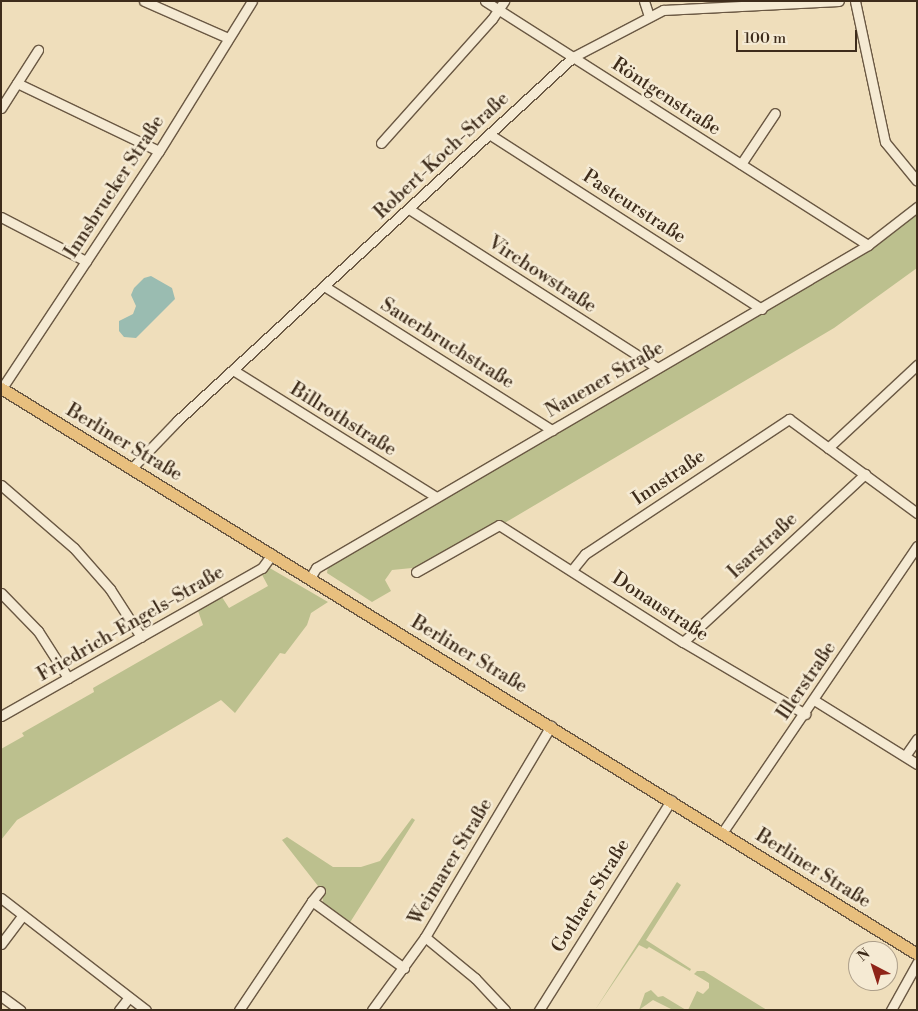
<!DOCTYPE html>
<html>
<head>
<meta charset="utf-8">
<style>
  body { margin:0 }
  #map { position:relative; width:918px; height:1011px; overflow:hidden; background:#efdebb; font-family:"Libre Bodoni",serif }
  div>[style] { position:absolute }
  .green>* { inset:0; background:#bcc08e }
  .water>* { inset:0; background:#9abcb1 }
  .roads { filter:drop-shadow(1px 0 #6a5843) drop-shadow(-1px 0 #6a5843) drop-shadow(0 1px #6a5843) drop-shadow(0 -1px #6a5843) }
  .minor>* { height:9px; margin:-4.5px; padding:0 4.5px; transform-origin:4.5px; border-radius:4.5px; background:#f5ead3 }
  .major>* { height:11px; margin:-5.5px; padding:0 5.5px; transform-origin:5.5px; border-radius:5.5px; background:#e8bf7e }
  span { translate:-50% -50%; white-space:nowrap; text-align:center; line-height:1.15; -webkit-text-stroke:5px #f5ead3; paint-order:stroke }
  .street-label { font-size:19px; color:#3e2c1b }
  .frame { position:absolute; inset:0; border:2px solid #3e2c1b; pointer-events:none }
  .north { position:absolute; left:848px; top:941px; width:50px; height:50px; box-sizing:border-box; background:#f5ead3; border:1px solid #ac9e89; border-radius:50%; rotate:320deg; font-size:14px; font-weight:700; line-height:20px; text-align:center; color:#3e2c1b }
  .north::after { content:''; display:block; margin:auto; width:18px; height:22px; background:#8f2418; clip-path:polygon(50% 0,100% 100%,50% 72%,0 100%) }
  .scale { position:absolute; left:736px; top:30px; width:121px; height:22px; box-sizing:border-box; border:2px solid #3e2c1b; border-top:0; padding-left:6px; font-size:15px; line-height:18px; white-space:nowrap; color:#3e2c1b; -webkit-text-stroke:4px #f5ead3; paint-order:stroke }
</style>
</head>
<body>
<div id="map">
  <div class="green">
    <i style="clip-path:polygon(917px 212px,917px 268px,834px 328px,432px 566px,392px 570px,385px 580px,391px 591px,372px 602px,327px 573px,328px 566px,339px 558px,872px 248px)"></i>
    <i style="clip-path:polygon(268px 567px,328px 602px,311px 613px,307px 625px,285px 654px,280px 653px,235px 713px,221px 700px,17px 820px,1px 840px,1px 749px,24px 736px,22px 733px,94px 692px,93px 688px,203px 625px,197px 608px,220px 594px,229px 608px,268px 586px,260px 571px)"></i>
    <i style="clip-path:polygon(412px 818px,415px 820px,349px 924px,323px 903px,322px 891px,282px 840px,287px 837px,333px 867px,361px 867px,380px 861px)"></i>
    <i style="clip-path:polygon(677px 882px,681px 885px,646px 940px,691px 969px,690px 971px,649px 947px,647px 949px,639px 945px,595px 1010px)"></i>
    <i style="clip-path:polygon(697px 971px,704px 971px,767px 1010px,688px 1010px,697px 991px,703px 994px,709px 988px,709px 983px,694px 974px)"></i>
    <i style="clip-path:polygon(651px 990px,658px 997px,663px 996px,686px 1010px,673px 1010px,653px 1000px,639px 1010px,645px 993px)"></i>
  </div>
  <div class="water">
    <i style="clip-path:polygon(151px 276px,172px 288px,175px 299px,136px 338px,124px 337px,119px 331px,119px 321px,133px 314px,136px 306px,131px 295px,134px 288px,144px 278px)"></i>
  </div>
  <div class="roads">
    <div class="minor">
      <i style="left:144px;top:1px;width:92px;rotate:23.8deg"></i>
      <i style="left:485px;top:1px;width:454px;rotate:32.5deg"></i>
      <i style="left:644px;top:1px;width:16px;rotate:72deg"></i>
      <i style="left:855px;top:1px;width:144px;rotate:78deg"></i>
      <i style="left:885px;top:142px;width:50px;rotate:50.6deg"></i>
      <i style="left:17px;top:83px;width:157px;rotate:25.6deg"></i>
      <i style="left:1px;top:108px;width:69px;rotate:-57.5deg"></i>
      <i style="left:489px;top:134px;width:324px;rotate:32.7deg"></i>
      <i style="left:381px;top:143px;width:166px;rotate:-48.2deg"></i>
      <i style="left:492px;top:19px;width:22px;rotate:-56deg"></i>
      <i style="left:741px;top:164px;width:61px;rotate:-56.3deg"></i>
      <i style="left:409px;top:209px;width:295px;rotate:32.6deg"></i>
      <i style="left:1px;top:217px;width:96px;rotate:27.4deg"></i>
      <i style="left:324px;top:286px;width:270px;rotate:32.3deg"></i>
      <i style="left:233px;top:370px;width:239px;rotate:32deg"></i>
      <i style="left:2px;top:388px;width:284px;rotate:-56.5deg"></i>
      <i style="left:159px;top:151px;width:176px;rotate:-58.2deg"></i>
      <i style="left:828px;top:448px;width:122px;rotate:-43deg"></i>
      <i style="left:131px;top:469px;width:66px;rotate:-46.2deg"></i>
      <i style="left:177px;top:421px;width:538px;rotate:-42.59deg"></i>
      <i style="left:573px;top:57px;width:102px;rotate:-27.6deg"></i>
      <i style="left:663px;top:10px;width:176px;rotate:-2.9deg"></i>
      <i style="left:1px;top:485px;width:96px;rotate:40.8deg"></i>
      <i style="left:74px;top:548px;width:55px;rotate:48.7deg"></i>
      <i style="left:110px;top:589px;width:57px;rotate:57.1deg"></i>
      <i style="left:572px;top:570px;width:21px;rotate:-51deg"></i>
      <i style="left:585px;top:554px;width:245px;rotate:-33.5deg"></i>
      <i style="left:789px;top:419px;width:159px;rotate:36.3deg"></i>
      <i style="left:416px;top:572px;width:95px;rotate:-29.5deg"></i>
      <i style="left:499px;top:525px;width:218px;rotate:32.5deg"></i>
      <i style="left:683px;top:642px;width:142px;rotate:30.5deg"></i>
      <i style="left:310px;top:578px;width:12px;rotate:-59deg"></i>
      <i style="left:316px;top:568px;width:640px;rotate:-30.33deg"></i>
      <i style="left:868px;top:245px;width:62px;rotate:-37.8deg"></i>
      <i style="left:1px;top:593px;width:53px;rotate:45.8deg"></i>
      <i style="left:38px;top:631px;width:56px;rotate:57.4deg"></i>
      <i style="left:683px;top:642px;width:248px;rotate:-42.7deg"></i>
      <i style="left:814px;top:700px;width:121px;rotate:31.9deg"></i>
      <i style="left:1px;top:716px;width:300px;rotate:-29.6deg"></i>
      <i style="left:262px;top:568px;width:17px;rotate:-54deg"></i>
      <i style="left:905px;top:756px;width:21px;rotate:-55deg"></i>
      <i style="left:722px;top:833px;width:347px;rotate:-55.8deg"></i>
      <i style="left:320px;top:891px;width:13px;rotate:129deg"></i>
      <i style="left:312px;top:901px;width:114px;rotate:36.1deg"></i>
      <i style="left:1px;top:898px;width:183px;rotate:37.7deg"></i>
      <i style="left:425px;top:937px;width:65px;rotate:39.4deg"></i>
      <i style="left:475px;top:978px;width:44px;rotate:46.8deg"></i>
      <i style="left:1px;top:944px;width:36px;rotate:-53deg"></i>
      <i style="left:1px;top:996px;width:24px;rotate:36deg"></i>
      <i style="left:119px;top:1010px;width:16px;rotate:-52deg"></i>
      <i style="left:239px;top:1010px;width:131px;rotate:-56.2deg"></i>
      <i style="left:372px;top:1010px;width:90px;rotate:-54deg"></i>
      <i style="left:425px;top:937px;width:246px;rotate:-59.2deg"></i>
      <i style="left:539px;top:1010px;width:248px;rotate:-57.8deg"></i>
      <i style="left:891px;top:1010px;width:54px;rotate:-61deg"></i>
    </div>
    <div class="major">
      <i style="left:1px;top:388px;width:1077px;rotate:31.71deg"></i>
    </div>
  </div>
  <div class="street-label">
    <span style="left:666px;top:97px;rotate:33deg">Röntgenstraße</span>
    <span style="left:442px;top:156px;rotate:-43deg">Robert-Koch-Straße</span>
    <span style="left:115px;top:187px;rotate:-57deg">Innsbrucker Straße</span>
    <span style="left:634px;top:207px;rotate:33deg">Pasteurstraße</span>
    <span style="left:542px;top:275px;rotate:33deg">Virchowstraße</span>
    <span style="left:447px;top:344px;rotate:32deg">Sauerbruchstraße</span>
    <span style="left:605px;top:380px;rotate:-30deg">Nauener Straße</span>
    <span style="left:343px;top:420px;rotate:32deg">Billrothstraße</span>
    <span style="left:124px;top:443px;rotate:31deg">Berliner Straße</span>
    <span style="left:669px;top:478px;rotate:-34deg">Innstraße</span>
    <span style="left:763px;top:546px;rotate:-43deg">Isarstraße</span>
    <span style="left:660px;top:607px;rotate:33deg">Donaustraße</span>
    <span style="left:131px;top:624px;rotate:-30deg">Friedrich-Engels-Straße</span>
    <span style="left:469px;top:655px;rotate:31deg">Berliner Straße</span>
    <span style="left:807px;top:681px;rotate:-56deg">Illerstraße</span>
    <span style="left:451px;top:862px;rotate:-59deg">Weimarer Straße</span>
    <span style="left:813px;top:869px;rotate:32deg">Berliner Straße</span>
    <span style="left:591px;top:896px;rotate:-58deg">Gothaer Straße</span>
  </div>
  <div class="frame"></div>
  <div class="north">N</div>
  <div class="scale">100 m</div>
</div>
</body>
</html>
